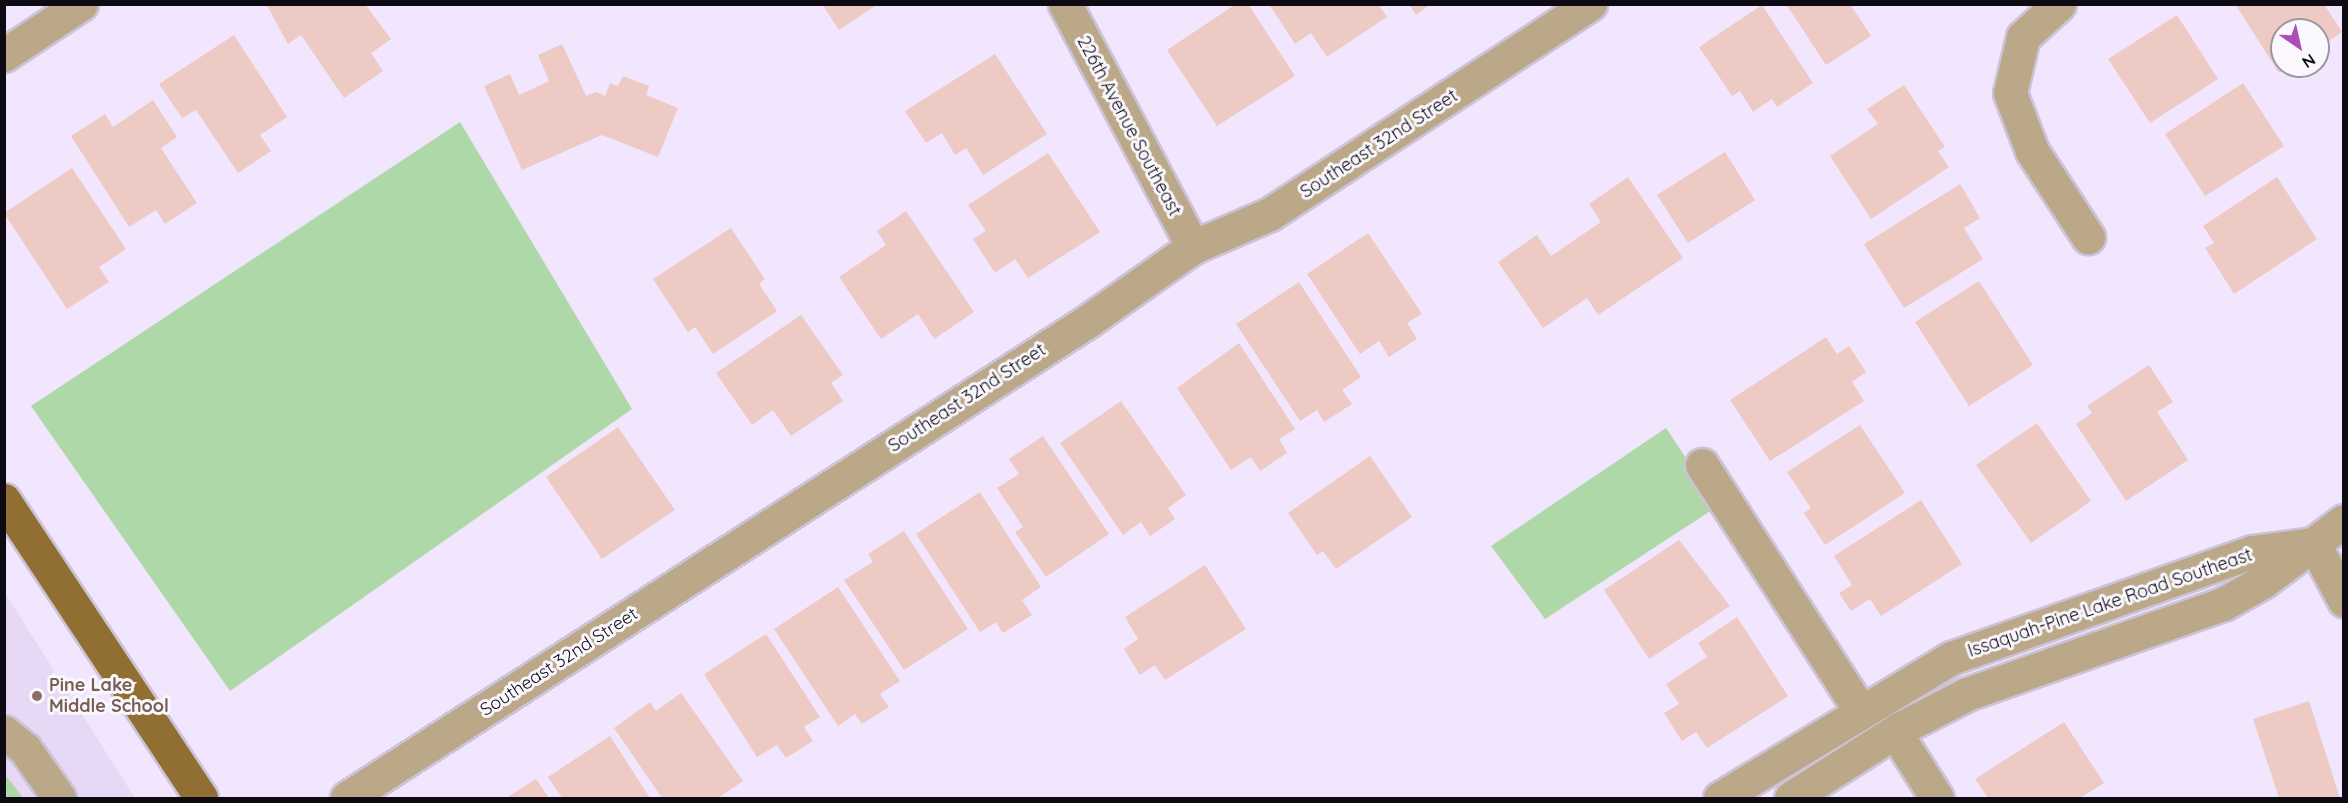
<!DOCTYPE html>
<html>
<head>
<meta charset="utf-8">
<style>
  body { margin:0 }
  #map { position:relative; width:2348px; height:803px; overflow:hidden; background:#f1e6fd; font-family:Quicksand,sans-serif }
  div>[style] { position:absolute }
  .built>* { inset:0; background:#e7d9f5 }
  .green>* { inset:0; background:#aed8a8 }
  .building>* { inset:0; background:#eecac5 }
  .roads { filter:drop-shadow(2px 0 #cdc3d8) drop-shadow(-2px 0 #cdc3d8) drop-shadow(0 2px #cdc3d8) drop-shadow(0 -2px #cdc3d8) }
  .minor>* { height:33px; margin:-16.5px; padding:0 16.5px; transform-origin:16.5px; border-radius:16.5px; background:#bba889 }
  .major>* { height:33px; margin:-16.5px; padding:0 16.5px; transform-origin:16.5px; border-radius:16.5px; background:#916e31 }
  .dots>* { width:16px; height:16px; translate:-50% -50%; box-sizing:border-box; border:3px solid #faf7fd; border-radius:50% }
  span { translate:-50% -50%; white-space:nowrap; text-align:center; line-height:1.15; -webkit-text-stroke:6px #faf7fd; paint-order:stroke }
  .street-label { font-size:18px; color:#0e0a13 }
  .education-label { font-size:18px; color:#785e54; font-weight:700 }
  .left { translate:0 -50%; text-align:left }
  .frame { position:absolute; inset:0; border:6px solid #0e0a13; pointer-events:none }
  .north { position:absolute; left:2270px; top:18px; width:60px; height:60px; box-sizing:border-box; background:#faf7fd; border:2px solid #9c989f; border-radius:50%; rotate:146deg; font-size:16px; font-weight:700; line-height:24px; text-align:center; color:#0e0a13 }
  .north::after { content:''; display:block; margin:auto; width:21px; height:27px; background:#ab4eb8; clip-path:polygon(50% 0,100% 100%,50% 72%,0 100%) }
</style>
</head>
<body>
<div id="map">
  <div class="built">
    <i style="clip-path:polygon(5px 593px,135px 798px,5px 798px)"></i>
  </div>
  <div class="green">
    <i style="clip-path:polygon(460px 122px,632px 409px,230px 691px,31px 406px)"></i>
    <i style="clip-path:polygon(1666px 428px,1718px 506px,1545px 619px,1491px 546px)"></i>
    <i style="clip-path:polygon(5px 775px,12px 783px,23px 798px,5px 798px)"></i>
  </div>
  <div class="building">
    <i style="clip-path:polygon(266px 4px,365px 4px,391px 39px,371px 53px,383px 71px,344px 98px,301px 35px,288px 44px)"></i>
    <i style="clip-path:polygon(822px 4px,878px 4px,839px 30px)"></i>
    <i style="clip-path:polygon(1236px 4px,1248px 4px,1295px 76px,1217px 126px,1167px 50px)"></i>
    <i style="clip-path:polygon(1269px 4px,1378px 4px,1387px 17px,1327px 57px,1311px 33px,1295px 44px)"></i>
    <i style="clip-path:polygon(1409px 4px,1431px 4px,1416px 15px)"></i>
    <i style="clip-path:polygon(1786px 4px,1850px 4px,1871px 36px,1826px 65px)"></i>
    <i style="clip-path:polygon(2235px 4px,2324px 4px,2342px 32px,2318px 48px,2318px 30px,2282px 30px,2282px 66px,2290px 66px,2279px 73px)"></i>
    <i style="clip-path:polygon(1762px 5px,1813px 83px,1777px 107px,1772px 99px,1753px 112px,1740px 91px,1732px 96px,1699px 47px)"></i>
    <i style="clip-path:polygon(2177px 15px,2218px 79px,2150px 123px,2108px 59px)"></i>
    <i style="clip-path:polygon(234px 35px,287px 117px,260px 135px,271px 151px,238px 173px,196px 110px,182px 118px,159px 84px)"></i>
    <i style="clip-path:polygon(562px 44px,586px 96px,596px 92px,605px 96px,610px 83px,618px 86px,623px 76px,649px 86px,646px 95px,678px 108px,658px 157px,602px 135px,522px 170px,484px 86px,510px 74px,519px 95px,549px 81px,538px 55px)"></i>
    <i style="clip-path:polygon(995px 54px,1047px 134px,983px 175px,966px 148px,955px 155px,942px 133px,926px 143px,905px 111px)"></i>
    <i style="clip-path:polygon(2243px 83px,2284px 146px,2205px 196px,2165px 134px)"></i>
    <i style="clip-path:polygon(1904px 85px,1945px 147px,1938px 151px,1949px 167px,1871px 219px,1830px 156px,1878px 124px,1867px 109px)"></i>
    <i style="clip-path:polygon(153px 100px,177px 137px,161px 148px,197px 203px,165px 224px,156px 210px,129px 227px,71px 136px,105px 114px,113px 127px)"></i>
    <i style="clip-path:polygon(1725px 152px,1755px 200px,1688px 243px,1657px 195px)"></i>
    <i style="clip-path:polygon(1048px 153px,1100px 232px,1028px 278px,1015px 259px,995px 273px,973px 239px,986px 231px,968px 205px)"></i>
    <i style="clip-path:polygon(72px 168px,126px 249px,99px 267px,109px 282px,67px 309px,4px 213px)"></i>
    <i style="clip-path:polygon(1628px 177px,1683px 258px,1598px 315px,1587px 298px,1543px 328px,1498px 262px,1537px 235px,1551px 256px,1601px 222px,1589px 204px)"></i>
    <i style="clip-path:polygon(2277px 177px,2317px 239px,2234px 294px,2205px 248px,2214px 243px,2203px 226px)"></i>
    <i style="clip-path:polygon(1960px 184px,1980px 218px,1964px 228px,1983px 259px,1904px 308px,1864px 244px)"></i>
    <i style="clip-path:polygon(906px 211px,974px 312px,934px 339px,918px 314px,881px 339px,839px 277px,886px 245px,877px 231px)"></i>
    <i style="clip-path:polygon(731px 228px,765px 279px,759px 284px,777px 311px,713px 354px,695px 327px,688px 332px,653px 279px)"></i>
    <i style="clip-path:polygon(1368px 233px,1422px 314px,1407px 323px,1417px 339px,1389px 357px,1379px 341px,1360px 354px,1307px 274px)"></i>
    <i style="clip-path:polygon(1979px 281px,2033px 365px,1969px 406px,1915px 322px)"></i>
    <i style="clip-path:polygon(1299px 282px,1361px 377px,1342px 390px,1352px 404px,1324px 422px,1317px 410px,1300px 421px,1236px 324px)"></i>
    <i style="clip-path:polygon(801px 315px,843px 375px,831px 383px,843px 401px,791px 436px,773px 410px,752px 425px,716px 373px)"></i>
    <i style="clip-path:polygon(1826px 337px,1837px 354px,1849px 346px,1866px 372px,1852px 382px,1864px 401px,1770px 461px,1730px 400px)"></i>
    <i style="clip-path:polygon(1239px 343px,1295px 429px,1279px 439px,1287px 453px,1260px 471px,1251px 457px,1231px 470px,1177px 388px)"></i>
    <i style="clip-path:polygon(2149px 365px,2173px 402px,2157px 412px,2188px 460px,2126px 501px,2076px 424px,2092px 413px,2087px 406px)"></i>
    <i style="clip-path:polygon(1121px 401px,1186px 495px,1168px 508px,1175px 519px,1150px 536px,1141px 522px,1123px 535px,1060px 443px)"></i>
    <i style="clip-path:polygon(2037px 423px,2091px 501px,2031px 543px,1976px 465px)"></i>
    <i style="clip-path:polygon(1860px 425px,1905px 493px,1825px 545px,1804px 513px,1811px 508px,1787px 472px)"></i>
    <i style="clip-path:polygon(618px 427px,675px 510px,602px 559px,546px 477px)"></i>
    <i style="clip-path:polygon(1043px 436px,1109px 534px,1046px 577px,1015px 532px,1023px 527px,997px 488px,1019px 474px,1009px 459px)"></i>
    <i style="clip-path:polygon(1370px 456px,1412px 517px,1336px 569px,1323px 551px,1317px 555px,1288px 513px)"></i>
    <i style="clip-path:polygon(980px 492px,1041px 587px,1022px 600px,1032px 615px,1003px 633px,996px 622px,980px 632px,916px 534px)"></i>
    <i style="clip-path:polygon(1921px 500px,1962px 564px,1881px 616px,1870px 599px,1851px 611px,1839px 593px,1852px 585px,1834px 556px)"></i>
    <i style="clip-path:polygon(904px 531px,968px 629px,904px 670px,844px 580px,873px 562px,868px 554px)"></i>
    <i style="clip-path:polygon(1679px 540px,1730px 606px,1649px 659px,1604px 590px)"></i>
    <i style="clip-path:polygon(1205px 565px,1246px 629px,1165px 680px,1155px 665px,1140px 675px,1124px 649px,1138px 639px,1125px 617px)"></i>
    <i style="clip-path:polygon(838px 587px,900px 681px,880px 694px,889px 707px,862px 724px,855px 714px,838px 726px,774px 629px)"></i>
    <i style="clip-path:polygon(1737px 617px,1788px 696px,1707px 748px,1696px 732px,1682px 741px,1664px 713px,1679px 704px,1666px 684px,1707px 657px,1698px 643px)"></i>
    <i style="clip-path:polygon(766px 634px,820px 717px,804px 727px,813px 741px,786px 758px,777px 745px,757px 757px,704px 674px)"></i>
    <i style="clip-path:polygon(681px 693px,743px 781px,718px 798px,662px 798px,614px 728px,650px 702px,656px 711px)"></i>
    <i style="clip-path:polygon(2309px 701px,2340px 798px,2279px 798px,2253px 719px)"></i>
    <i style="clip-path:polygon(2064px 722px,2104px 783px,2080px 798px,1988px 798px,1975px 779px)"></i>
    <i style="clip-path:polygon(610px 736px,650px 798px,562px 798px,548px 777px)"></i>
    <i style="clip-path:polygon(536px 779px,549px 798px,506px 798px)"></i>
  </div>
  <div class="roads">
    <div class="minor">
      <i style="left:1065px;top:4px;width:275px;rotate:62.2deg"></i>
      <i style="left:2059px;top:4px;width:49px;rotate:137.5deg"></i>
      <i style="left:2023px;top:37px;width:57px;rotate:103.1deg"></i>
      <i style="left:2010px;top:93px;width:62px;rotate:69.2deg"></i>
      <i style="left:2032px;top:151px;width:103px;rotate:56.9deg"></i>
      <i style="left:4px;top:55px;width:92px;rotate:-33.5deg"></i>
      <i style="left:1702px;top:465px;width:290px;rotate:57.2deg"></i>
      <i style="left:2314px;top:544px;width:64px;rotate:61.8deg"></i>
      <i style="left:4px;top:732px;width:27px;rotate:39deg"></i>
      <i style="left:25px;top:749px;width:60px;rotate:55.2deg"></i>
      <i style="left:1895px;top:732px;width:78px;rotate:57.5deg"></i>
      <i style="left:347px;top:798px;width:881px;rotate:-32.77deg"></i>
      <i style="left:1088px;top:321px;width:128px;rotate:-35.2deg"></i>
      <i style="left:1193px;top:247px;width:84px;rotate:-23.2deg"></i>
      <i style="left:1270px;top:214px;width:383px;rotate:-33.3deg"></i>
      <i style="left:1720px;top:798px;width:270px;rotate:-31.2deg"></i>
      <i style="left:1951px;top:658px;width:319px;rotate:-19.4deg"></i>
      <i style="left:2252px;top:552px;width:63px;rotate:-7.4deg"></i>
      <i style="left:1791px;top:798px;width:128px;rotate:-32.6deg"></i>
      <i style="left:1899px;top:729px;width:76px;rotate:-27.2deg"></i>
      <i style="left:1967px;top:694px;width:271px;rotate:-19.4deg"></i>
      <i style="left:2223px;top:604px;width:47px;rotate:-29.3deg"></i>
      <i style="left:2264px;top:581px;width:100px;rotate:-36.9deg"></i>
    </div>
    <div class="major">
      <i style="left:4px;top:500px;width:357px;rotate:56.5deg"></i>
    </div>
  </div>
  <div class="dots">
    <i style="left:37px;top:696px;background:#8d6e63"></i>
  </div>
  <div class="street-label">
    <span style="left:1129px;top:126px;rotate:62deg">226th Avenue Southeast</span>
    <span style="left:1379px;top:144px;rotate:-33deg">Southeast 32nd Street</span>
    <span style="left:967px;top:398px;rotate:-33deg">Southeast 32nd Street</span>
    <span style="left:2110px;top:603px;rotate:-19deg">Issaquah-Pine Lake Road Southeast</span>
    <span style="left:559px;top:662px;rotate:-33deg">Southeast 32nd Street</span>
  </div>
  <div class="education-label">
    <span class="left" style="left:49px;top:696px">Pine Lake<br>Middle School</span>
  </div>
  <div class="frame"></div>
  <div class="north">N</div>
</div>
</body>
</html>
